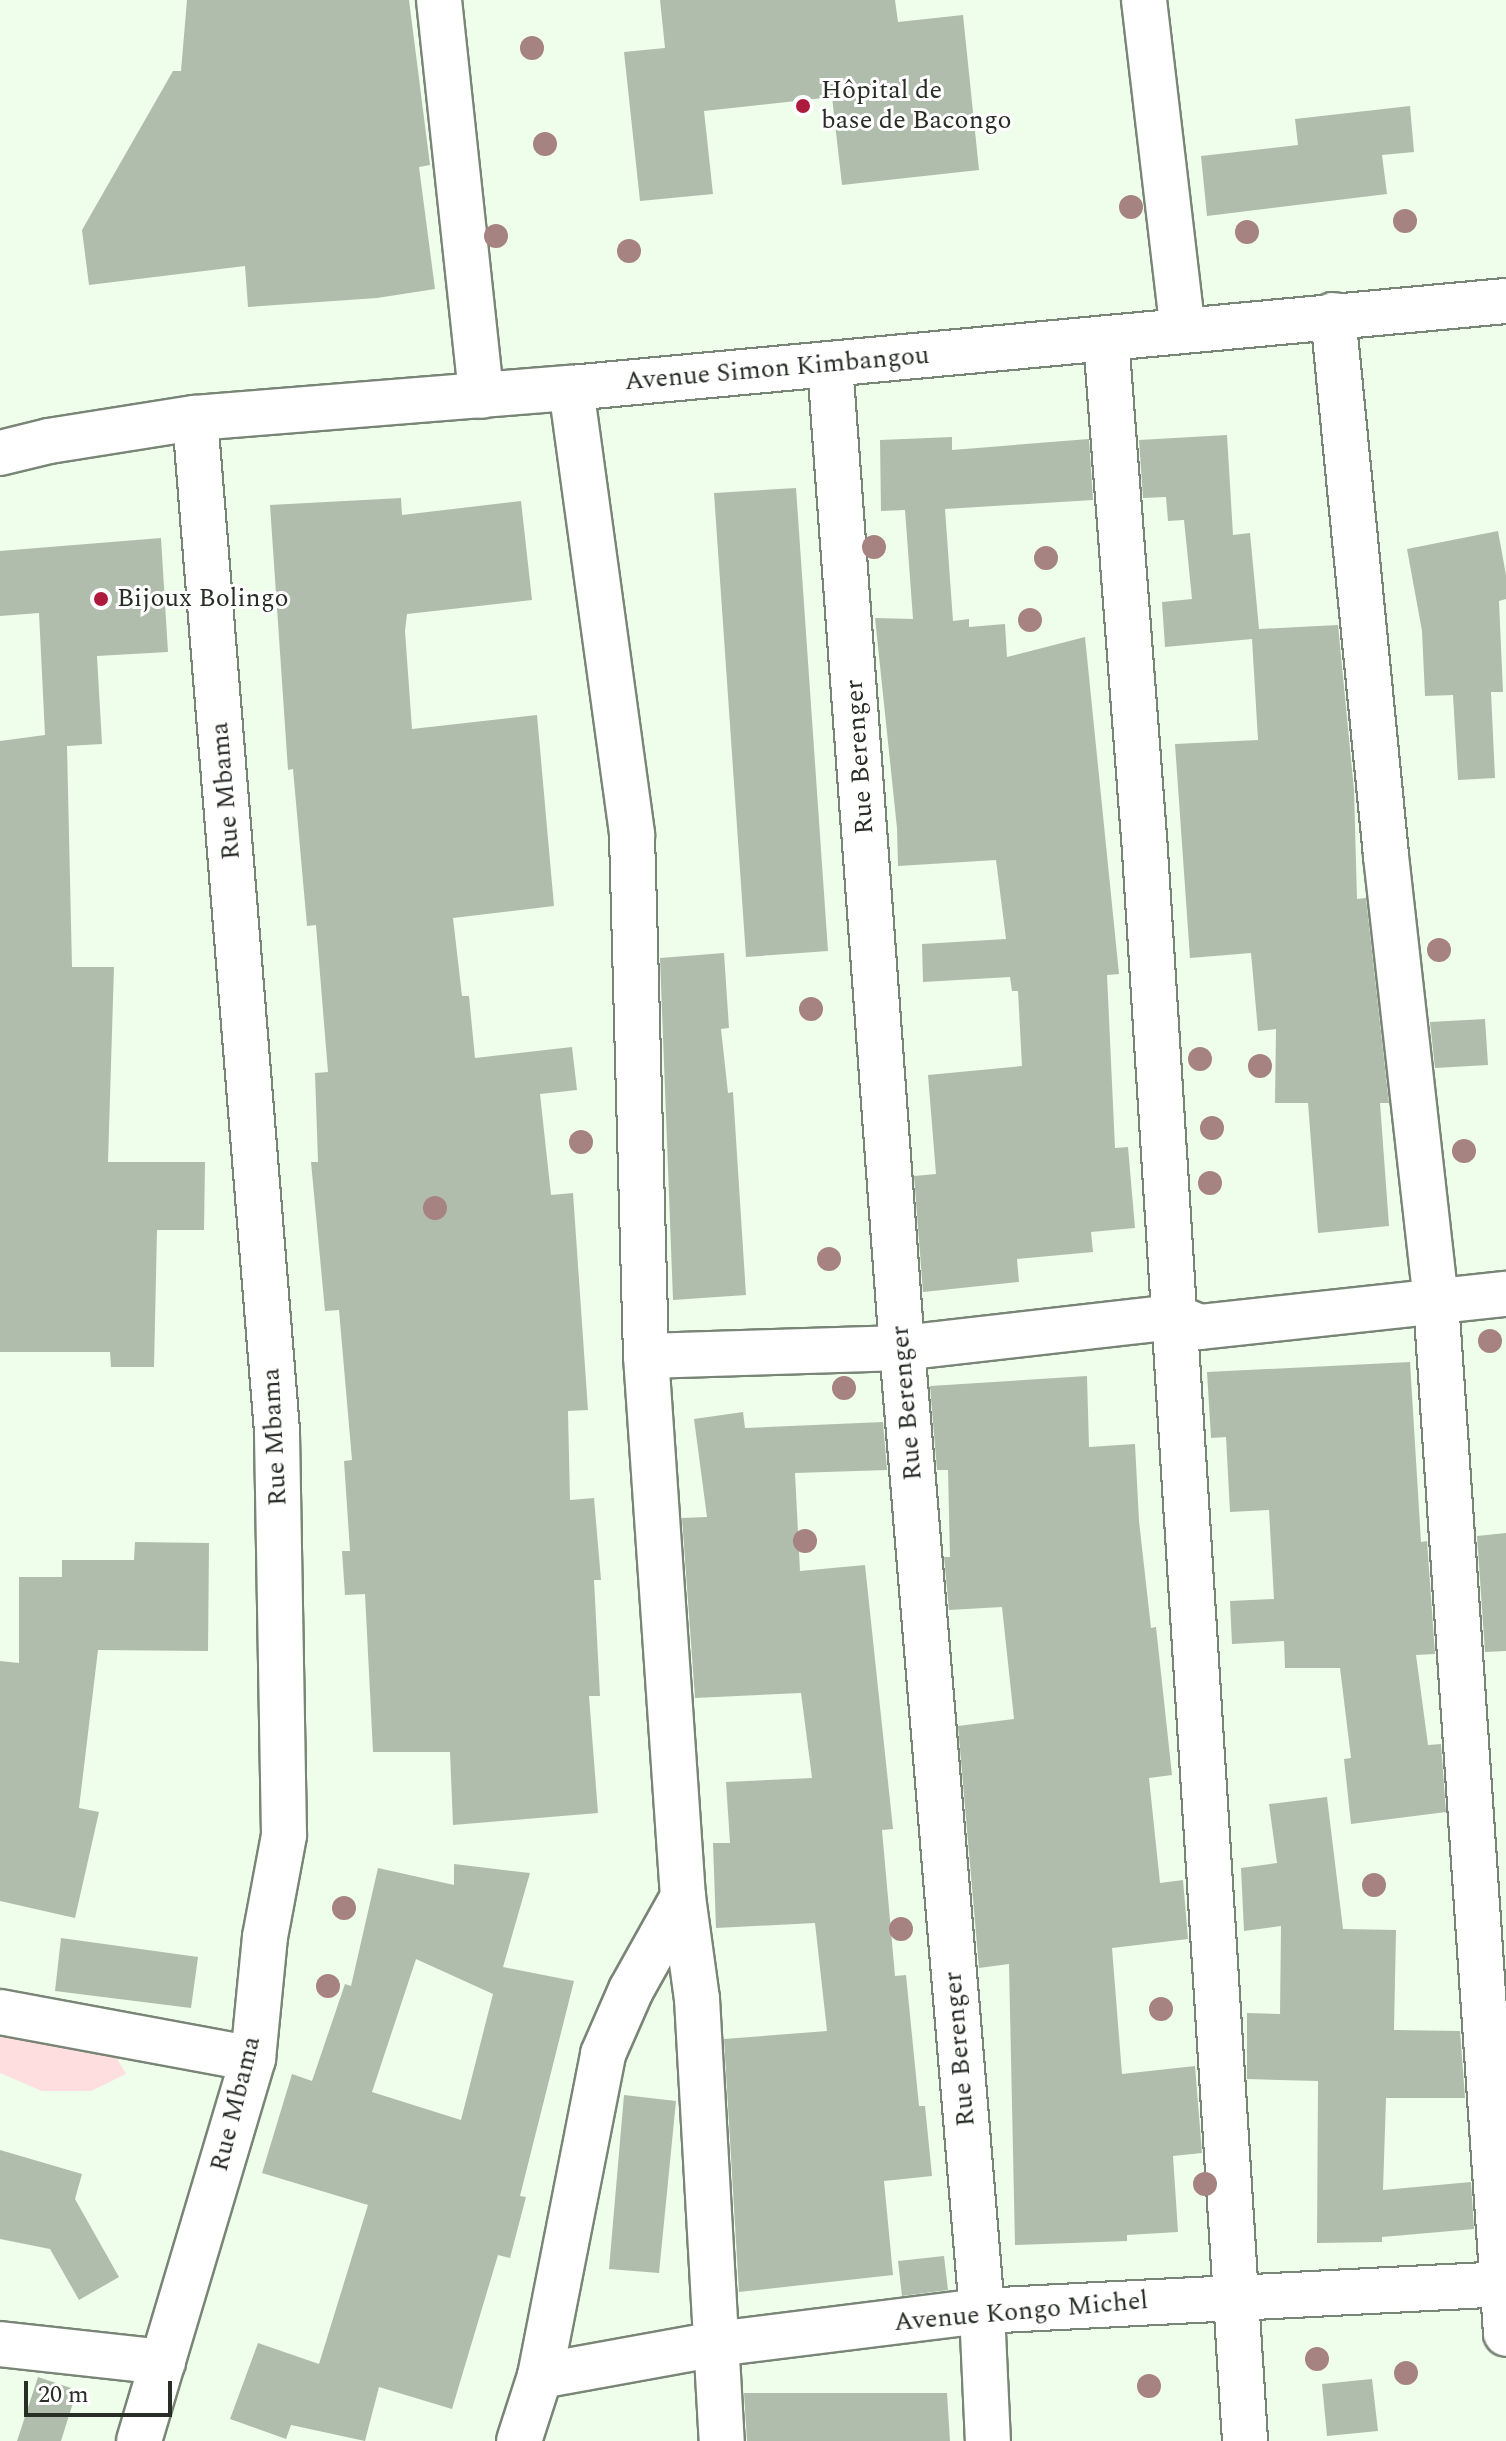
<!DOCTYPE html>
<html>
<head>
<meta charset="utf-8">
<style>
  body { margin:0 }
  #map { position:relative; width:1506px; height:2441px; overflow:hidden; background:#effdeb; font-family:Spectral,serif }
  div>[style] { position:absolute }
  .green>* { inset:0; background:#fededf }
  .building>* { inset:0; background:#b0bdac }
  .roads { filter:drop-shadow(2px 0 #798576) drop-shadow(-2px 0 #798576) drop-shadow(0 2px #798576) drop-shadow(0 -2px #798576) }
  .minor>* { height:44px; margin:-22px; padding:0 22px; transform-origin:22px; border-radius:22px; background:#fff }
  .trees>* { width:24px; height:24px; margin:-12px; border-radius:50%; background:#a68280 }
  .dots>* { width:22px; height:22px; translate:-50% -50%; box-sizing:border-box; border:4px solid #fff; border-radius:50% }
  span { translate:-50% -50%; white-space:nowrap; text-align:center; line-height:1.15; -webkit-text-stroke:6px #fff; paint-order:stroke }
  .poi-label { font-size:26px; color:#282d26 }
  .left { translate:0 -50%; text-align:left }
  .street-label { font-size:26px; color:#282d26 }
  .scale { position:absolute; left:24px; top:2381px; width:148px; height:36px; box-sizing:border-box; border:4px solid #282d26; border-top:0; padding-left:10px; font-size:24px; line-height:28px; white-space:nowrap; color:#282d26; -webkit-text-stroke:6px #fff; paint-order:stroke }
</style>
</head>
<body>
<div id="map">
  <div class="green">
    <i style="clip-path:polygon(0 2024px,77px 2042px,116px 2057px,126px 2074px,91px 2091px,42px 2091px,0 2073px)"></i>
  </div>
  <div class="building">
    <i style="clip-path:polygon(187px 0,409px 0,430px 165px,419px 167px,435px 289px,377px 298px,248px 307px,245px 266px,89px 285px,82px 230px,173px 71px,181px 71px)"></i>
    <i style="clip-path:polygon(660px 0,895px 0,898px 22px,963px 15px,979px 170px,842px 185px,832px 97px,704px 111px,713px 194px,640px 201px,624px 52px,665px 48px)"></i>
    <i style="clip-path:polygon(1410px 106px,1414px 152px,1382px 155px,1387px 194px,1207px 216px,1201px 156px,1298px 145px,1295px 119px)"></i>
    <i style="clip-path:polygon(1227px 435px,1233px 535px,1250px 533px,1259px 629px,1338px 625px,1354px 790px,1357px 899px,1366px 898px,1389px 1103px,1380px 1103px,1389px 1226px,1318px 1233px,1308px 1103px,1275px 1103px,1276px 1029px,1258px 1031px,1251px 953px,1190px 958px,1175px 744px,1258px 740px,1252px 639px,1165px 647px,1162px 602px,1192px 599px,1184px 520px,1168px 521px,1166px 497px,1143px 498px,1139px 440px)"></i>
    <i style="clip-path:polygon(952px 437px,952px 450px,1089px 439px,1093px 500px,945px 509px,953px 621px,969px 619px,969px 627px,1005px 624px,1007px 657px,1085px 637px,1119px 974px,1107px 975px,1115px 1148px,1128px 1147px,1135px 1228px,1091px 1232px,1093px 1252px,1017px 1259px,1019px 1282px,923px 1292px,914px 1176px,936px 1174px,928px 1075px,1022px 1066px,1018px 991px,1012px 991px,1010px 977px,923px 982px,922px 944px,1006px 939px,996px 860px,898px 866px,897px 828px,875px 618px,913px 619px,905px 510px,881px 511px,880px 440px)"></i>
    <i style="clip-path:polygon(796px 488px,828px 951px,746px 957px,714px 493px)"></i>
    <i style="clip-path:polygon(401px 498px,402px 515px,521px 501px,532px 600px,407px 614px,405px 631px,412px 729px,537px 715px,554px 906px,453px 918px,462px 996px,469px 996px,475px 1058px,572px 1047px,577px 1090px,540px 1094px,551px 1195px,573px 1193px,588px 1410px,568px 1411px,570px 1500px,594px 1498px,601px 1580px,594px 1580px,600px 1696px,589px 1696px,598px 1813px,453px 1825px,450px 1752px,373px 1752px,365px 1594px,345px 1595px,342px 1551px,350px 1551px,344px 1461px,352px 1460px,339px 1310px,325px 1311px,311px 1162px,318px 1162px,315px 1073px,328px 1072px,316px 925px,307px 926px,293px 769px,288px 770px,270px 505px)"></i>
    <i style="clip-path:polygon(1498px 531px,1506px 575px,1506px 599px,1499px 601px,1503px 692px,1491px 692px,1495px 778px,1458px 780px,1453px 695px,1425px 696px,1422px 631px,1407px 549px)"></i>
    <i style="clip-path:polygon(161px 538px,168px 652px,97px 656px,102px 744px,67px 746px,72px 967px,114px 967px,108px 1162px,205px 1162px,204px 1230px,157px 1230px,154px 1367px,111px 1367px,110px 1352px,0 1352px,0 741px,45px 735px,39px 613px,0 616px,0 551px)"></i>
    <i style="clip-path:polygon(724px 953px,729px 1028px,721px 1029px,728px 1093px,733px 1092px,746px 1295px,673px 1300px,660px 958px)"></i>
    <i style="clip-path:polygon(1485px 1019px,1488px 1065px,1435px 1068px,1430px 1022px)"></i>
    <i style="clip-path:polygon(1410px 1362px,1421px 1542px,1427px 1541px,1435px 1654px,1416px 1655px,1428px 1745px,1441px 1744px,1446px 1812px,1351px 1824px,1344px 1759px,1351px 1758px,1340px 1668px,1285px 1668px,1284px 1641px,1232px 1644px,1230px 1601px,1274px 1599px,1269px 1510px,1230px 1512px,1226px 1437px,1211px 1438px,1207px 1372px)"></i>
    <i style="clip-path:polygon(1087px 1376px,1089px 1447px,1135px 1444px,1139px 1521px,1151px 1628px,1156px 1627px,1172px 1775px,1149px 1778px,1160px 1883px,1183px 1880px,1188px 1939px,1112px 1948px,1122px 2074px,1195px 2066px,1202px 2153px,1173px 2156px,1178px 2232px,1127px 2235px,1127px 2241px,1015px 2245px,1009px 1964px,979px 1968px,958px 1726px,1014px 1719px,1002px 1607px,949px 1610px,944px 1557px,950px 1557px,948px 1470px,937px 1470px,930px 1386px)"></i>
    <i style="clip-path:polygon(743px 1412px,745px 1428px,883px 1422px,887px 1470px,795px 1473px,800px 1571px,865px 1565px,893px 1829px,882px 1830px,895px 1976px,906px 1975px,919px 2106px,925px 2106px,932px 2176px,884px 2181px,893px 2275px,739px 2292px,724px 2039px,827px 2031px,815px 1923px,716px 1928px,713px 1843px,730px 1843px,726px 1782px,812px 1778px,801px 1693px,695px 1698px,682px 1518px,707px 1517px,694px 1419px)"></i>
    <i style="clip-path:polygon(1506px 1533px,1506px 1651px,1485px 1652px,1477px 1536px)"></i>
    <i style="clip-path:polygon(135px 1542px,209px 1543px,208px 1651px,98px 1650px,79px 1808px,99px 1812px,75px 1918px,0 1901px,0 1661px,19px 1663px,19px 1577px,62px 1577px,62px 1560px,134px 1560px)"></i>
    <i style="clip-path:polygon(1327px 1797px,1343px 1929px,1396px 1930px,1394px 2030px,1460px 2031px,1465px 2098px,1386px 2098px,1383px 2190px,1471px 2182px,1474px 2229px,1382px 2237px,1382px 2242px,1317px 2243px,1318px 2081px,1247px 2079px,1247px 2013px,1280px 2014px,1281px 1926px,1244px 1931px,1241px 1868px,1277px 1863px,1269px 1804px)"></i>
    <i style="clip-path:polygon(evenodd,454px 1864px,530px 1873px,503px 1967px,574px 1981px,520px 2196px,526px 2197px,510px 2258px,498px 2255px,452px 2409px,379px 2387px,365px 2441px,291px 2425px,286px 2439px,230px 2419px,258px 2343px,319px 2364px,368px 2205px,262px 2173px,292px 2074px,312px 2081px,345px 1984px,351px 1986px,378px 1868px,454px 1885px,454px 1864px,416px 1959px,493px 1994px,461px 2120px,372px 2092px,416px 1959px)"></i>
    <i style="clip-path:polygon(61px 1938px,198px 1957px,191px 2008px,55px 1991px)"></i>
    <i style="clip-path:polygon(624px 2095px,676px 2101px,659px 2273px,609px 2269px)"></i>
    <i style="clip-path:polygon(0 2150px,82px 2174px,75px 2199px,119px 2277px,79px 2300px,50px 2249px,0 2239px)"></i>
    <i style="clip-path:polygon(944px 2256px,948px 2290px,902px 2296px,898px 2261px)"></i>
    <i style="clip-path:polygon(38px 2377px,77px 2390px,61px 2441px,17px 2441px)"></i>
    <i style="clip-path:polygon(1372px 2379px,1378px 2431px,1327px 2436px,1322px 2384px)"></i>
    <i style="clip-path:polygon(744px 2393px,947px 2393px,950px 2441px,747px 2441px)"></i>
  </div>
  <div class="roads">
    <div class="minor">
      <i style="left:439px;top:0;width:398px;rotate:83.9deg"></i>
      <i style="left:1144px;top:0;width:333px;rotate:83.3deg"></i>
      <i style="left:1333px;top:315px;width:544px;rotate:84.4deg"></i>
      <i style="left:1386px;top:856px;width:448px;rotate:83.6deg"></i>
      <i style="left:1436px;top:1301px;width:1035px;rotate:86.12deg"></i>
      <i style="left:1106px;top:339px;width:513px;rotate:85.64deg"></i>
      <i style="left:1145px;top:851px;width:1593px;rotate:86.4deg"></i>
      <i style="left:830px;top:365px;width:986px;rotate:85.81deg"></i>
      <i style="left:902px;top:1348px;width:966px;rotate:85.25deg"></i>
      <i style="left:982px;top:2311px;width:130px;rotate:87.4deg"></i>
      <i style="left:571px;top:388px;width:451px;rotate:82.2deg"></i>
      <i style="left:632px;top:835px;width:521px;rotate:88.46deg"></i>
      <i style="left:646px;top:1356px;width:542px;rotate:86.09deg"></i>
      <i style="left:683px;top:1897px;width:103px;rotate:82.2deg"></i>
      <i style="left:697px;top:1999px;width:443px;rotate:86.8deg"></i>
      <i style="left:0;top:453px;width:50px;rotate:-13.8deg"></i>
      <i style="left:49px;top:441px;width:148px;rotate:-9deg"></i>
      <i style="left:195px;top:418px;width:377px;rotate:-4.6deg"></i>
      <i style="left:571px;top:388px;width:939px;rotate:-5.32deg"></i>
      <i style="left:646px;top:1356px;width:256px;rotate:-1.8deg"></i>
      <i style="left:902px;top:1348px;width:275px;rotate:-6.5deg"></i>
      <i style="left:1175px;top:1317px;width:27px;rotate:22deg"></i>
      <i style="left:1200px;top:1327px;width:308px;rotate:-6.2deg"></i>
      <i style="left:0;top:2012px;width:257px;rotate:10.5deg"></i>
      <i style="left:0;top:2344px;width:164px;rotate:6.3deg"></i>
      <i style="left:540px;top:2376px;width:179px;rotate:-10.3deg"></i>
      <i style="left:716px;top:2344px;width:268px;rotate:-7.1deg"></i>
      <i style="left:982px;top:2311px;width:525px;rotate:-2.95deg"></i>
      <i style="left:139px;top:2441px;width:399px;rotate:-73.4deg"></i>
      <i style="left:253px;top:2059px;width:123px;rotate:-84.4deg"></i>
      <i style="left:265px;top:1937px;width:104px;rotate:-79.4deg"></i>
      <i style="left:284px;top:1835px;width:404px;rotate:-91deg"></i>
      <i style="left:277px;top:1431px;width:1016px;rotate:-94.63deg"></i>
      <i style="left:519px;top:2441px;width:68px;rotate:-72.1deg"></i>
      <i style="left:540px;top:2376px;width:328px;rotate:-78.9deg"></i>
      <i style="left:603px;top:2054px;width:70px;rotate:-66.4deg"></i>
      <i style="left:631px;top:1990px;width:107px;rotate:-60.8deg"></i>
    </div>
  </div>
  <div class="trees">
    <i style="left:532px;top:48px"></i>
    <i style="left:545px;top:144px"></i>
    <i style="left:1131px;top:207px"></i>
    <i style="left:1405px;top:221px"></i>
    <i style="left:1247px;top:232px"></i>
    <i style="left:496px;top:236px"></i>
    <i style="left:629px;top:251px"></i>
    <i style="left:874px;top:547px"></i>
    <i style="left:1046px;top:558px"></i>
    <i style="left:1030px;top:620px"></i>
    <i style="left:1439px;top:950px"></i>
    <i style="left:811px;top:1009px"></i>
    <i style="left:1200px;top:1059px"></i>
    <i style="left:1260px;top:1066px"></i>
    <i style="left:1212px;top:1128px"></i>
    <i style="left:581px;top:1142px"></i>
    <i style="left:1464px;top:1151px"></i>
    <i style="left:1210px;top:1183px"></i>
    <i style="left:435px;top:1208px"></i>
    <i style="left:829px;top:1259px"></i>
    <i style="left:1490px;top:1341px"></i>
    <i style="left:844px;top:1388px"></i>
    <i style="left:805px;top:1541px"></i>
    <i style="left:1374px;top:1885px"></i>
    <i style="left:344px;top:1908px"></i>
    <i style="left:901px;top:1929px"></i>
    <i style="left:328px;top:1986px"></i>
    <i style="left:1161px;top:2009px"></i>
    <i style="left:1205px;top:2184px"></i>
    <i style="left:1317px;top:2359px"></i>
    <i style="left:1406px;top:2373px"></i>
    <i style="left:1149px;top:2386px"></i>
  </div>
  <div class="dots">
    <i style="left:803px;top:106px;background:#ae1a3b"></i>
    <i style="left:101px;top:599px;background:#ae1a3b"></i>
  </div>
  <div class="poi-label">
    <span class="left" style="left:821px;top:106px">Hôpital de<br>base de Bacongo</span>
    <span class="left" style="left:117px;top:599px">Bijoux Bolingo</span>
  </div>
  <div class="street-label">
    <span style="left:777px;top:369px;rotate:-5deg">Avenue Simon Kimbangou</span>
    <span style="left:860px;top:757px;rotate:-94deg">Rue Berenger</span>
    <span style="left:226px;top:791px;rotate:-95deg">Rue Mbama</span>
    <span style="left:907px;top:1403px;rotate:-95deg">Rue Berenger</span>
    <span style="left:275px;top:1437px;rotate:-93deg">Rue Mbama</span>
    <span style="left:960px;top:2049px;rotate:-95deg">Rue Berenger</span>
    <span style="left:236px;top:2104px;rotate:-76deg">Rue Mbama</span>
    <span style="left:1021px;top:2312px;rotate:-5deg">Avenue Kongo Michel</span>
  </div>
  <div class="scale">20 m</div>
</div>
</body>
</html>
